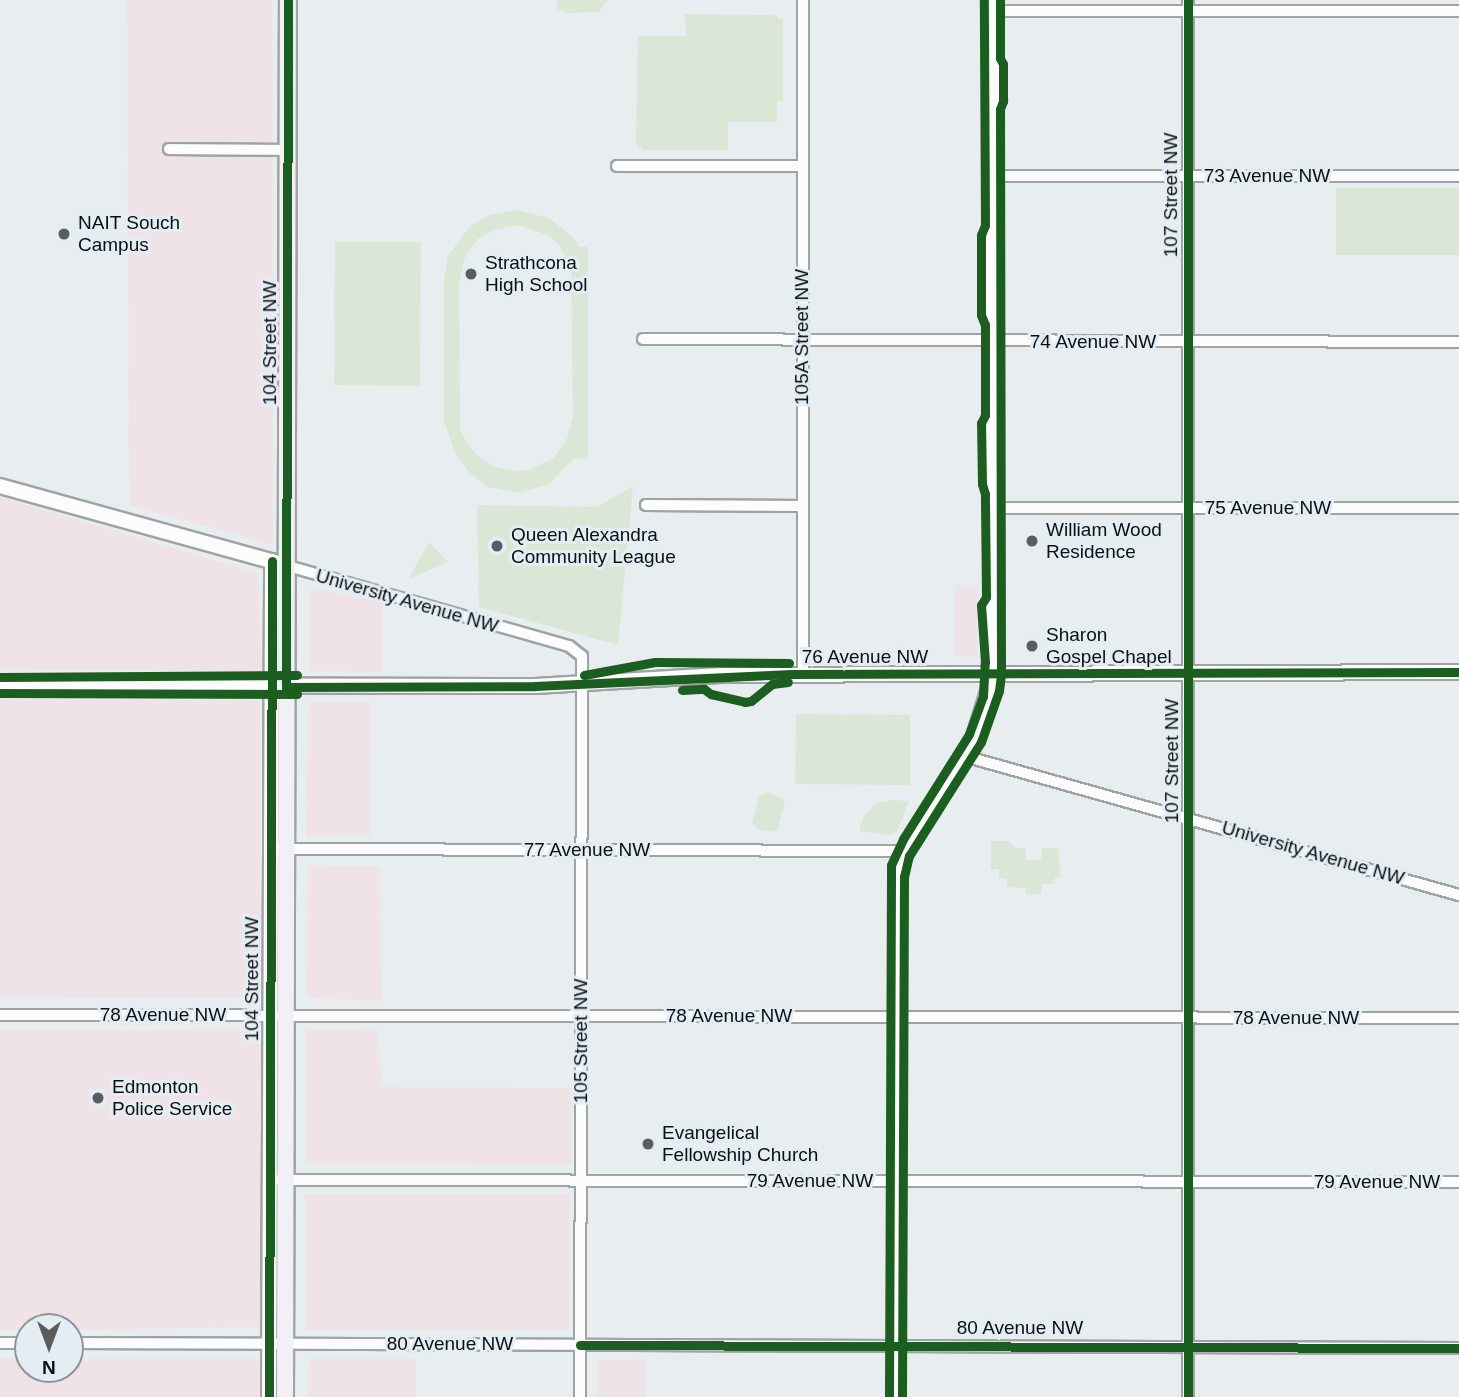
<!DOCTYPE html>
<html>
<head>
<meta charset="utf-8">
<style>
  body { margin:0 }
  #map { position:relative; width:1459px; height:1397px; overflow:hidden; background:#e8edf0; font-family:Arial,sans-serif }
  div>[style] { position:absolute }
  .commercial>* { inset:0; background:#efe3e8 }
  .green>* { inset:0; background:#dae7d6 }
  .roads { filter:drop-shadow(2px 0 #9fa3a5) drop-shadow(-2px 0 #9fa3a5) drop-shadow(0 2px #9fa3a5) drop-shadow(0 -2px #9fa3a5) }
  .minor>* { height:10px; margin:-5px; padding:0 5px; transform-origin:5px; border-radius:5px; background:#fcfcfd }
  .tertiary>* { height:14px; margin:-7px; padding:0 7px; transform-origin:7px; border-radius:7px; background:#fcfcfd }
  .secondary>* { height:16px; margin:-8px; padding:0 8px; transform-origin:8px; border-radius:8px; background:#f1f0f4 }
  .cycleway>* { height:9px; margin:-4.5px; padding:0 4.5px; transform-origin:4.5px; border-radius:4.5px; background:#1b5e20 }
  .dots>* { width:19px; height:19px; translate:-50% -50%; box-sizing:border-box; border:4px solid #e5edf4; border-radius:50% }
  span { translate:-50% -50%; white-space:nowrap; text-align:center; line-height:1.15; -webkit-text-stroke:6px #e5edf4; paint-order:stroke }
  .street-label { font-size:19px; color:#0c0f11 }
  .poi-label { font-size:19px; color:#0c0f11 }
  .left { translate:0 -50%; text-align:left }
  .north { position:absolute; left:14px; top:1313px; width:70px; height:70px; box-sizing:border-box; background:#e5edf4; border:2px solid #8e9499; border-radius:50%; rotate:180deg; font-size:19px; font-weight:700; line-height:28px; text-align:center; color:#0c0f11 }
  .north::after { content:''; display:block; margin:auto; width:24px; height:32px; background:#595d5f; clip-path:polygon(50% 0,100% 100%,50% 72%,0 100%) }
</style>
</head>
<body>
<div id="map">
  <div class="commercial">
    <i style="clip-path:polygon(127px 0,272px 0,273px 545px,129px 505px)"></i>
    <i style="clip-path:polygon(0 497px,258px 573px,262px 668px,260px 671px,0 669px)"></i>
    <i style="clip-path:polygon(955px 585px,978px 585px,978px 657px,955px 656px)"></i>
    <i style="clip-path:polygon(311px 587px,383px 603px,383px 672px,310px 671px)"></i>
    <i style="clip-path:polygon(0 699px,260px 700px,260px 993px,255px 998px,0 997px)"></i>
    <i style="clip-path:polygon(309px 702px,371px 702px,370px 836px,306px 836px)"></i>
    <i style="clip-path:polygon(308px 865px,380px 866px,381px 1001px,307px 998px)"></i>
    <i style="clip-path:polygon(378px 1029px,382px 1087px,571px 1088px,571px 1165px,306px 1163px,306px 1030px)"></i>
    <i style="clip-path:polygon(0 1030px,262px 1031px,262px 1327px,70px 1330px,70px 1327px,28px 1327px,28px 1330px,0 1330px)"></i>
    <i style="clip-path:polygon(305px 1194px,570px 1194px,569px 1330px,305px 1330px)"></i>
    <i style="clip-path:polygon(0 1358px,28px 1359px,28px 1369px,70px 1369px,70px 1359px,259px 1359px,259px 1397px,0 1397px)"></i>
    <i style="clip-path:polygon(309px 1359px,416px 1359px,416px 1397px,308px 1397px)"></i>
    <i style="clip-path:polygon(597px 1360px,646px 1360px,646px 1397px,597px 1397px)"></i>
  </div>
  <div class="green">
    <i style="clip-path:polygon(557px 0,608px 0,598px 12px,568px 13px,557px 9px)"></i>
    <i style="clip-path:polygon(684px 14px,774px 15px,783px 20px,783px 101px,777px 101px,777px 122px,728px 122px,728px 150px,644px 150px,636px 144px,638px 36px,687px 36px)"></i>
    <i style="clip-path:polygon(1336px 188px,1459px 188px,1459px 255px,1336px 255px)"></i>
    <i style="clip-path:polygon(evenodd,516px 210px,549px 218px,574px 238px,579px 247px,588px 247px,588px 459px,573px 459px,549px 484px,519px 493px,488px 487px,469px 472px,454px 451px,444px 420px,444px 280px,448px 256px,470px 226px,489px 215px,516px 210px,517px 225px,548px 235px,559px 245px,571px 266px,573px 417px,567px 439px,554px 458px,529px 470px,515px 471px,495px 467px,480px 458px,467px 444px,460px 428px,459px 284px,465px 257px,478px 239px,494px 230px,517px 225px)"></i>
    <i style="clip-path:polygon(335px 242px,421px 242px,420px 386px,334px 385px)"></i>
    <i style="clip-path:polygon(633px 486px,618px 645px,479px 607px,477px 505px,597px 507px)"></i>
    <i style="clip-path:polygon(429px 542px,448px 562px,411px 578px,410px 576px)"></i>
    <i style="clip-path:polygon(796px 714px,910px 715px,910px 785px,795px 784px)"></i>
    <i style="clip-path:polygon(768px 792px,785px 800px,777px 832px,760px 830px,752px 824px,759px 797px)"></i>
    <i style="clip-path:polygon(893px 800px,909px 801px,897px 831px,891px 835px,859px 831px,864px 816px,876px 803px)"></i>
    <i style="clip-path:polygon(991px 841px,1008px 841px,1016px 848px,1025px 848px,1026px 860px,1041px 860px,1042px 848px,1058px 848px,1061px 877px,1055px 877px,1055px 884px,1042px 884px,1041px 894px,1026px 894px,1026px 888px,1007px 887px,1007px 879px,999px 878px,999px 869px,991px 869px)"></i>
  </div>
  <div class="roads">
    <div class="minor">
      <i style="left:803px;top:0;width:674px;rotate:90deg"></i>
      <i style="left:1188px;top:0;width:1397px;rotate:90deg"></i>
      <i style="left:992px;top:11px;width:467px"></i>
      <i style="left:169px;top:149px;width:119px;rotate:0.5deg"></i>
      <i style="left:617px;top:166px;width:185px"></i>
      <i style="left:992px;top:176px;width:467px"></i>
      <i style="left:643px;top:339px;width:816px;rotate:0.21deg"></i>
      <i style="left:646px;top:505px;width:157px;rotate:0.4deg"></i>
      <i style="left:993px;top:508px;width:466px"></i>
      <i style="left:288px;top:566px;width:292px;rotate:15.9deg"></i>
      <i style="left:569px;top:646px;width:16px;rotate:38deg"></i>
      <i style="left:582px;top:656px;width:741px;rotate:90.15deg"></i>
      <i style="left:964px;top:756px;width:514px;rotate:15.69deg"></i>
      <i style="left:280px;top:849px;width:624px;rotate:0.18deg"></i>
      <i style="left:0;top:1015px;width:1459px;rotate:0.12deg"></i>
      <i style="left:279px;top:1180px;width:1180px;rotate:0.1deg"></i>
      <i style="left:0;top:1343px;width:28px"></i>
      <i style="left:70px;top:1343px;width:1389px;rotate:0.21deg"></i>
    </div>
    <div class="tertiary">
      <i style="left:0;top:486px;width:288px;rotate:15.5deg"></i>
      <i style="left:0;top:685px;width:535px;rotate:0.11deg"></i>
      <i style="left:535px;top:686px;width:186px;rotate:-3.4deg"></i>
      <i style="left:721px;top:675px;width:738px;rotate:-0.23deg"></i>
      <i style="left:269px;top:1397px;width:836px;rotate:-89.79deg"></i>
      <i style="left:896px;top:1397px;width:526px;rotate:-89.78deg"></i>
      <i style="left:898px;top:871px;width:21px;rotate:-73deg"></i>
      <i style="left:904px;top:851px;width:131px;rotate:-58.1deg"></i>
      <i style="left:973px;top:740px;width:64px;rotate:-72.7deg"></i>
      <i style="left:992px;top:679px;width:679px;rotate:-90deg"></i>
    </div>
    <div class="secondary">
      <i style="left:285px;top:1397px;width:1397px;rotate:-89.88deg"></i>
    </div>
  </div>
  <div class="cycleway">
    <i style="left:288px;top:0;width:687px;rotate:90.17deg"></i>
    <i style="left:286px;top:687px;width:249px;rotate:-0.2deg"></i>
    <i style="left:535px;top:686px;width:257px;rotate:-2.7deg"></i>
    <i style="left:792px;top:674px;width:667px;rotate:-0.17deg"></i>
    <i style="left:1188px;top:0;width:1397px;rotate:90deg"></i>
    <i style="left:584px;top:675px;width:72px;rotate:-10.4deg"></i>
    <i style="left:655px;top:662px;width:134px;rotate:0.4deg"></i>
    <i style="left:0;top:677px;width:297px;rotate:-0.4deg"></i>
    <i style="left:682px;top:690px;width:22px;rotate:-3deg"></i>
    <i style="left:704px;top:689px;width:9px;rotate:36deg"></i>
    <i style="left:711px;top:694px;width:35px;rotate:13deg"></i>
    <i style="left:745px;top:702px;width:6px;rotate:-9deg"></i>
    <i style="left:751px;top:701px;width:27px;rotate:-39deg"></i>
    <i style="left:772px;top:684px;width:16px;rotate:-7deg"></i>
    <i style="left:0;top:693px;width:297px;rotate:0.2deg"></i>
    <i style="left:580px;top:1345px;width:879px;rotate:0.2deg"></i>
    <i style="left:269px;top:1397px;width:836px;rotate:-89.79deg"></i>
    <i style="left:889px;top:1397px;width:532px;rotate:-89.78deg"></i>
    <i style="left:891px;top:865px;width:29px;rotate:-65deg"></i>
    <i style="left:903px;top:839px;width:124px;rotate:-57.8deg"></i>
    <i style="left:969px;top:734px;width:40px;rotate:-69.8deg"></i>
    <i style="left:983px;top:696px;width:34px;rotate:-87deg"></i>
    <i style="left:985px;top:662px;width:57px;rotate:-94deg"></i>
    <i style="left:981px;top:605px;width:9px;rotate:-58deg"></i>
    <i style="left:986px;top:597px;width:103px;rotate:-90.6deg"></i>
    <i style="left:985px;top:494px;width:10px;rotate:-107deg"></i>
    <i style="left:982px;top:484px;width:61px;rotate:-90.9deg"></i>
    <i style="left:981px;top:423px;width:9px;rotate:-63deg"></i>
    <i style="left:985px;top:415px;width:90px;rotate:-90deg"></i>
    <i style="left:985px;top:325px;width:11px;rotate:-112deg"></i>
    <i style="left:981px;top:315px;width:80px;rotate:-90deg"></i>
    <i style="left:981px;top:235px;width:11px;rotate:-68deg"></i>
    <i style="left:985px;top:225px;width:225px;rotate:-90.3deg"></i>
    <i style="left:902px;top:1397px;width:520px;rotate:-89.78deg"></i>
    <i style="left:904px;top:877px;width:22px;rotate:-77deg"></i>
    <i style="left:909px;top:856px;width:135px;rotate:-57.7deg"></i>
    <i style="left:981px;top:742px;width:54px;rotate:-70.6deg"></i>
    <i style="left:999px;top:691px;width:17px;rotate:-83deg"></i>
    <i style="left:1001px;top:674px;width:565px;rotate:-90.1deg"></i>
    <i style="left:1000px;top:109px;width:9px;rotate:-69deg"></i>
    <i style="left:1003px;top:101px;width:37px;rotate:-90deg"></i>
    <i style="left:1003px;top:64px;width:7px;rotate:-117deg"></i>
    <i style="left:1000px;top:58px;width:58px;rotate:-90deg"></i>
  </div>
  <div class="dots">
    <i style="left:64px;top:234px;background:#595d5f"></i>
    <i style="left:471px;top:274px;background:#595d5f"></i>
    <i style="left:1032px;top:541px;background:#595d5f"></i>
    <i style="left:497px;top:546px;background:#595d5f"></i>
    <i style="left:1032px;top:646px;background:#595d5f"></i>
    <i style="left:98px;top:1098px;background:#595d5f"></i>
    <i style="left:648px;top:1144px;background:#595d5f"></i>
  </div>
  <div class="street-label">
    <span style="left:1267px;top:176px">73 Avenue NW</span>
    <span style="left:1171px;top:195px;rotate:-90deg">107 Street NW</span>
    <span style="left:802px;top:337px;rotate:-90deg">105A Street NW</span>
    <span style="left:1093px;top:342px">74 Avenue NW</span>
    <span style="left:270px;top:343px;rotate:-90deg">104 Street NW</span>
    <span style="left:1268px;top:508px">75 Avenue NW</span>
    <span style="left:407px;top:601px;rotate:16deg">University Avenue NW</span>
    <span style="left:865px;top:657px">76 Avenue NW</span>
    <span style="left:1172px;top:761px;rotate:-90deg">107 Street NW</span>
    <span style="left:587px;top:850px">77 Avenue NW</span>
    <span style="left:1313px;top:853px;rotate:16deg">University Avenue NW</span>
    <span style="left:252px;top:979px;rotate:-90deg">104 Street NW</span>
    <span style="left:163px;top:1015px">78 Avenue NW</span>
    <span style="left:729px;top:1016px">78 Avenue NW</span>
    <span style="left:1296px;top:1018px">78 Avenue NW</span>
    <span style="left:581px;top:1041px;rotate:-90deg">105 Street NW</span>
    <span style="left:810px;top:1181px">79 Avenue NW</span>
    <span style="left:1377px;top:1182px">79 Avenue NW</span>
    <span style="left:1020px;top:1328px">80 Avenue NW</span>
    <span style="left:450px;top:1344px">80 Avenue NW</span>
  </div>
  <div class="poi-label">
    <span class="left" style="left:78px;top:234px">NAIT Souch<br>Campus</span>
    <span class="left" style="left:485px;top:274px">Strathcona<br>High School</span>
    <span class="left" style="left:1046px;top:541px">William Wood<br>Residence</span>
    <span class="left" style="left:511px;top:546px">Queen Alexandra<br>Community League</span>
    <span class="left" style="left:1046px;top:646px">Sharon<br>Gospel Chapel</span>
    <span class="left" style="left:112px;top:1098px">Edmonton<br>Police Service</span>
    <span class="left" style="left:662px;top:1144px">Evangelical<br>Fellowship Church</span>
  </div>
  <div class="north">N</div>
</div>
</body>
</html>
